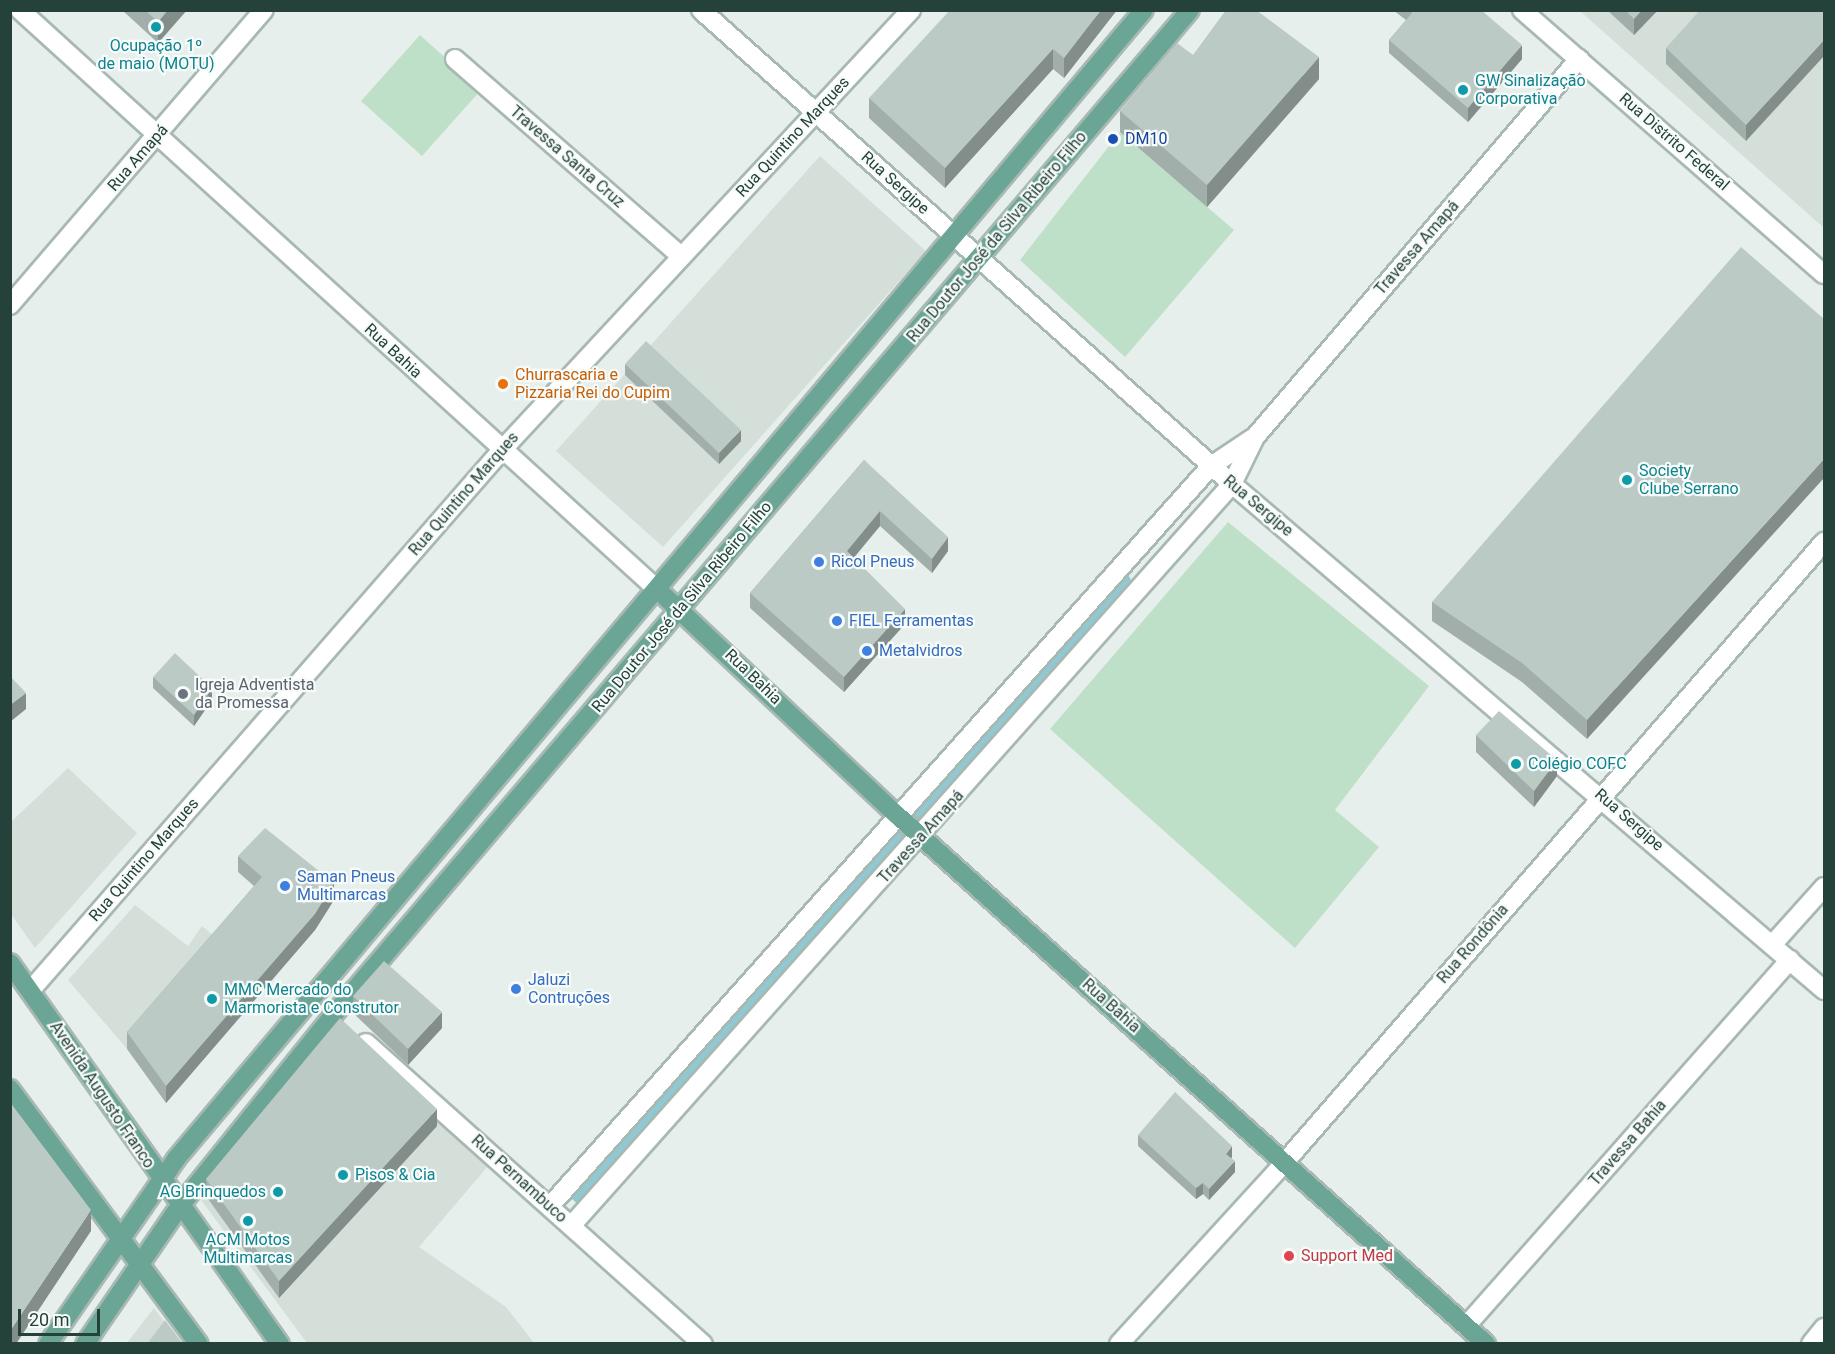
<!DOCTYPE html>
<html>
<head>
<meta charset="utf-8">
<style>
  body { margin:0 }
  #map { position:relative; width:1835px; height:1354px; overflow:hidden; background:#e6efeb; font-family:Roboto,sans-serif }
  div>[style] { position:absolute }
  .built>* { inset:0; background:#d4dfda }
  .green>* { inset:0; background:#bfe0c8 }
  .canal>* { height:28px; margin:-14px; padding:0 14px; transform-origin:14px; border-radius:14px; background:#8ec9d4 }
  .roads { filter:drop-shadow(2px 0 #a8b8b2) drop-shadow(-2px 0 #a8b8b2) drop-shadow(0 2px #a8b8b2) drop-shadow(0 -2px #a8b8b2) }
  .minor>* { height:18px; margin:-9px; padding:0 9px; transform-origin:9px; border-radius:9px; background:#fff }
  .major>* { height:18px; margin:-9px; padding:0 9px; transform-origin:9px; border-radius:9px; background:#6aa596 }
  .wall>* { inset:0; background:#a1aea9 }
  .shaded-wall>* { inset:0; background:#838d89 }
  .building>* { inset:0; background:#bbcac4 }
  .dots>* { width:16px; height:16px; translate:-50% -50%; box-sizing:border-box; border:3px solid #f7fbf9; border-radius:50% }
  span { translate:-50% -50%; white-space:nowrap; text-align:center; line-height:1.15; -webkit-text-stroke:4.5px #f7fbf9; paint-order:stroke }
  .culture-label { font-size:16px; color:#0d838f }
  .left { translate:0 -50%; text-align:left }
  .right { translate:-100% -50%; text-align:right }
  .street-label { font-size:16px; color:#24423a }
  .transit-label { font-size:16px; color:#164399 }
  .food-label { font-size:16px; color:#c56008 }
  .shop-label { font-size:16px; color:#366cbe }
  .worship-label { font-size:16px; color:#5b616d }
  .health-label { font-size:16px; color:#be3a42 }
  .frame { position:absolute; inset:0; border:12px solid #24423a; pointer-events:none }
  .scale { position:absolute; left:18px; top:1309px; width:82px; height:27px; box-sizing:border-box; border:3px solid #24423a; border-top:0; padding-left:8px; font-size:18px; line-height:21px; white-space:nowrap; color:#24423a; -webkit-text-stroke:4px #f7fbf9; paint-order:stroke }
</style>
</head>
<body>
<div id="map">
  <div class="built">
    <i style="clip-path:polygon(1580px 11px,1824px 11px,1824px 228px)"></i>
    <i style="clip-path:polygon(820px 156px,926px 251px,663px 547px,556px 451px)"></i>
    <i style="clip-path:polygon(68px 768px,137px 833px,35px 948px,11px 914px,11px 822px)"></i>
    <i style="clip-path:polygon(135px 905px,188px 946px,202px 926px,220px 941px,127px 1049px,68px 980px)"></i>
    <i style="clip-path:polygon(337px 1031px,489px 1165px,419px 1247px,506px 1307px,534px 1343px,307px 1343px,198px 1196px)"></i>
    <i style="clip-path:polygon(154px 1308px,180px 1343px,126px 1344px)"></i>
  </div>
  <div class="green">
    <i style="clip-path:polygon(420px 35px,481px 90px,422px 156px,361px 101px)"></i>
    <i style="clip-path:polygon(1120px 132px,1234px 230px,1125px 357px,1020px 260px)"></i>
    <i style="clip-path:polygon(1228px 522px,1429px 686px,1335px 810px,1379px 847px,1295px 948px,1050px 729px)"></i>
  </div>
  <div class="canal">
    <i style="left:584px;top:1191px;width:808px;rotate:-48.71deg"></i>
  </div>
  <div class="roads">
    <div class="minor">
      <i style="left:20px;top:10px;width:864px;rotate:42.28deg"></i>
      <i style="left:701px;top:10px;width:712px;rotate:41.75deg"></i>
      <i style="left:1232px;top:484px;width:779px;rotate:40.52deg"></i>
      <i style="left:1522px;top:10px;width:401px;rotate:41.2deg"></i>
      <i style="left:455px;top:59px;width:298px;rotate:41.1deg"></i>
      <i style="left:10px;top:305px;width:389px;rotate:-49.3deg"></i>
      <i style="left:1772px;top:945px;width:78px;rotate:-48.1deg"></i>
      <i style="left:30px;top:991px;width:718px;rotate:-48.9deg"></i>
      <i style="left:502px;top:450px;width:601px;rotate:-47.09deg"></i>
      <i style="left:366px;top:1043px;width:452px;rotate:41.8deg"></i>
      <i style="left:550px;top:1206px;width:992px;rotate:-48.23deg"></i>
      <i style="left:1211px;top:466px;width:50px;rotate:-33.7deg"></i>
      <i style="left:571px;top:1226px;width:994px;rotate:-48.3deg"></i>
      <i style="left:1232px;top:484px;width:52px;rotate:-63.9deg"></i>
      <i style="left:1255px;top:437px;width:498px;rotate:-49.4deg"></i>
      <i style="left:1466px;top:1326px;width:489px;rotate:-48.5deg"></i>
      <i style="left:1119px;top:1344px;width:246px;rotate:-47.6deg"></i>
      <i style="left:1285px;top:1162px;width:822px;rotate:-49deg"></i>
      <i style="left:1811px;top:1344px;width:21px;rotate:-51deg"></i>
    </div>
    <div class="major">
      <i style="left:659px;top:591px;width:327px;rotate:43.3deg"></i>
      <i style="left:897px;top:815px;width:792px;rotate:41.93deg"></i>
      <i style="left:10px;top:963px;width:467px;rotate:54.7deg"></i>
      <i style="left:10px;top:1089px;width:317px;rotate:53.5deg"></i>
      <i style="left:48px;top:1344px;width:225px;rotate:-55.3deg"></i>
      <i style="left:176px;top:1159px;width:1502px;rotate:-49.89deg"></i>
      <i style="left:85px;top:1344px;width:166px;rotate:-55.5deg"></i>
      <i style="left:179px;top:1207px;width:248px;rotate:-51.2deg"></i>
      <i style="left:334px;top:1014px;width:1319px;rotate:-49.55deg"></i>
    </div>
  </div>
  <div class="wall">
    <i style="clip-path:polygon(122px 10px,187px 10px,158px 43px)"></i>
    <i style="clip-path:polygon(1117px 10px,1064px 78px,1053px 69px,945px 188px,869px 118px,869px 98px)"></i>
    <i style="clip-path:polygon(1393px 10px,1481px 10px,1522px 59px,1468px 122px,1389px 53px,1389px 40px,1406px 20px)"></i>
    <i style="clip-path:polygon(1607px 10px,1658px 10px,1634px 35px)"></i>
    <i style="clip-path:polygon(1824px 10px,1746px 141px,1666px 64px,1666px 48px)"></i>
    <i style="clip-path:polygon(1193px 55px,1319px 79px,1207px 207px,1120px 132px,1120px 111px)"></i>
    <i style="clip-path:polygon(1824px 319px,1587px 739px,1522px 682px,1432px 621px,1432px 602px)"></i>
    <i style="clip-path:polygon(625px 364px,741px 441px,719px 464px,625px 375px)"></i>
    <i style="clip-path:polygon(864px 460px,948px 551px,932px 573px,880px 526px,853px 558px,905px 624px,844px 692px,750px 608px,750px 593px)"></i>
    <i style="clip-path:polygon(153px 677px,212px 700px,194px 726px,153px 688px)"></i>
    <i style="clip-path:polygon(1476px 735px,1557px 776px,1534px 807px,1476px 752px)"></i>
    <i style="clip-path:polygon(238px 856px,334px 900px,315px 930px,166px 1103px,127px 1049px,127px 1032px,254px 886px,238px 872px)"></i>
    <i style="clip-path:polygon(353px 996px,442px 1028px,408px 1065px,353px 1013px)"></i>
    <i style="clip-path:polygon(437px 1126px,279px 1298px,206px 1196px,206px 1179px)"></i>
    <i style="clip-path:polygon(1138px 1135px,1232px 1157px,1231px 1158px,1235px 1172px,1209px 1200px,1203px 1194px,1196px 1199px,1138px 1146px)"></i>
  </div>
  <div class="shaded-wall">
    <i style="clip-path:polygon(168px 10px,187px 10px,158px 43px,158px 22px)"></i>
    <i style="clip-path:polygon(1101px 10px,1117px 10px,1064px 78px,1064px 58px)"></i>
    <i style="clip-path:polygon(1642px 10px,1658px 10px,1634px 35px,1634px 19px)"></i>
    <i style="clip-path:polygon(1824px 40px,1824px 56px,1746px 141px,1746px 125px)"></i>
    <i style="clip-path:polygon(1522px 45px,1522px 59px,1468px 122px,1468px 108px)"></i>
    <i style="clip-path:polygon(1053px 49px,1053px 69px,945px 188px,945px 168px)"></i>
    <i style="clip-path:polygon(1319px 57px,1319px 79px,1207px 207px,1207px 185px)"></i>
    <i style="clip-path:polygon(741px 430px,741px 441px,719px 464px,719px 453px)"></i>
    <i style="clip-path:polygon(1824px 459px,1824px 478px,1587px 739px,1587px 720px)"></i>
    <i style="clip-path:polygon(880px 511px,880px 526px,847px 566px,847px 551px)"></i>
    <i style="clip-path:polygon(948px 537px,948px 551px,932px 573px,932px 559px)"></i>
    <i style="clip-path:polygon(905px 609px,905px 624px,844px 692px,844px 677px)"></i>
    <i style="clip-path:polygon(212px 688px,212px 700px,194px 726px,194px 715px)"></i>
    <i style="clip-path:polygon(26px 693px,26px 709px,10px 722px,10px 705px)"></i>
    <i style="clip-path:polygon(1557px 760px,1557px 776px,1534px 807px,1534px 791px)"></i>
    <i style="clip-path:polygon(334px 883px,334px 900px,315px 930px,166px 1103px,166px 1086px)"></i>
    <i style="clip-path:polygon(442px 1012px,442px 1028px,408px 1065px,408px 1049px)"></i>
    <i style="clip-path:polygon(437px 1109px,437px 1126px,279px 1298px,279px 1281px)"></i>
    <i style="clip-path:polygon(1232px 1146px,1232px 1157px,1226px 1165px,1226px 1154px)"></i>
    <i style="clip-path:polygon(1235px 1161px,1235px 1172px,1209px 1200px,1209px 1189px)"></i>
    <i style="clip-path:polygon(1203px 1183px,1203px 1194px,1196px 1199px,1196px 1188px)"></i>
    <i style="clip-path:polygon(91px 1210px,91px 1231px,16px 1344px,10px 1344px,10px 1331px)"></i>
  </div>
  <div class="building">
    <i style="clip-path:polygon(145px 10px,168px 10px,158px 22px)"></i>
    <i style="clip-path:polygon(950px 10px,1101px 10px,1064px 58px,1053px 49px,945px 168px,869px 98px)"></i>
    <i style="clip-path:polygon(1226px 10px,1256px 10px,1319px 57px,1207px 185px,1120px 111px,1177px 43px,1193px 55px)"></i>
    <i style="clip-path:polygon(1410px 10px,1481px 10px,1522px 45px,1468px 108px,1389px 40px,1412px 13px)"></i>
    <i style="clip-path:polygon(1625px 10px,1642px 10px,1634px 19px)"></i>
    <i style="clip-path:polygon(1700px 10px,1824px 10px,1824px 40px,1746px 125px,1666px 48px)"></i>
    <i style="clip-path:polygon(1741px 247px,1824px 319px,1824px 459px,1587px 720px,1522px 663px,1432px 602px)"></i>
    <i style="clip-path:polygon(646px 341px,741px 430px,719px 453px,625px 364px)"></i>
    <i style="clip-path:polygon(864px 460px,948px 537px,932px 559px,880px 511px,847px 551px,905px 609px,844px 677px,750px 593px)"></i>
    <i style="clip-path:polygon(175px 653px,212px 688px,194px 715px,153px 677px)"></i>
    <i style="clip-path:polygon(10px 676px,26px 693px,10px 705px)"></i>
    <i style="clip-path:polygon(1499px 711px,1557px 760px,1534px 791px,1476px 735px)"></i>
    <i style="clip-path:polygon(265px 828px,334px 883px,315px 914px,166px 1086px,127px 1032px,262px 877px,238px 856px)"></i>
    <i style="clip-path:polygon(384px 961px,442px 1012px,408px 1049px,353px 996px)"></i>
    <i style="clip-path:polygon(340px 1018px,437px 1109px,279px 1281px,206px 1179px)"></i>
    <i style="clip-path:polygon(1175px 1092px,1232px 1146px,1226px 1154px,1235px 1161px,1209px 1189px,1203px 1183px,1196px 1188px,1138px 1135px)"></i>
    <i style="clip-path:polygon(10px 1102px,91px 1210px,10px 1331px)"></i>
    <i style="clip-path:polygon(165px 1320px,183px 1344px,147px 1344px)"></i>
  </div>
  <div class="dots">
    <i style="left:156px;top:27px;background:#0f9aa8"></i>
    <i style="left:1463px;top:90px;background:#0f9aa8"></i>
    <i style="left:1113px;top:139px;background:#1a4fb4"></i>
    <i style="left:503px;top:384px;background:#e8710a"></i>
    <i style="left:1627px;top:480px;background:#0f9aa8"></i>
    <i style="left:819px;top:562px;background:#3f7fe0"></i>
    <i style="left:837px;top:621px;background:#3f7fe0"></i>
    <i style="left:867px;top:651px;background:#3f7fe0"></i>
    <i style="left:183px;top:694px;background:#6b7280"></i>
    <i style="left:1516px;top:764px;background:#0f9aa8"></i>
    <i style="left:285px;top:886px;background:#3f7fe0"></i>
    <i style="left:516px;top:989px;background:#3f7fe0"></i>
    <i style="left:212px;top:999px;background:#0f9aa8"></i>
    <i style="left:343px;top:1175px;background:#0f9aa8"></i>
    <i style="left:278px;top:1192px;background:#0f9aa8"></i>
    <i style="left:248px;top:1221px;background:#0f9aa8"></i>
    <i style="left:1289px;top:1256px;background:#e0444e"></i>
  </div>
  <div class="culture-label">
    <span style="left:156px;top:55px">Ocupação 1º<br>de maio (MOTU)</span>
    <span class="left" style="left:1475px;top:90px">GW Sinalização<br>Corporativa</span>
    <span class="left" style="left:1639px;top:480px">Society<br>Clube Serrano</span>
    <span class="left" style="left:1528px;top:764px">Colégio COFC</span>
    <span class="left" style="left:224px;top:999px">MMC Mercado do<br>Marmorista e Construtor</span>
    <span class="left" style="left:355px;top:1175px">Pisos &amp; Cia</span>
    <span class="right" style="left:266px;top:1192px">AG Brinquedos</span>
    <span style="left:248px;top:1249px">ACM Motos<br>Multimarcas</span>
  </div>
  <div class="street-label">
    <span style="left:793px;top:137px;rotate:-47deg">Rua Quintino Marques</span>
    <span style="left:1674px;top:142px;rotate:41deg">Rua Distrito Federal</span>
    <span style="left:567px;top:157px;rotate:41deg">Travessa Santa Cruz</span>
    <span style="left:138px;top:158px;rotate:-49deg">Rua Amapá</span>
    <span style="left:895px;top:183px;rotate:42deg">Rua Sergipe</span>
    <span style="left:997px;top:237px;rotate:-50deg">Rua Doutor José da Silva Ribeiro Filho</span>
    <span style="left:1417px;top:248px;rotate:-49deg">Travessa Amapá</span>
    <span style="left:393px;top:351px;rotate:43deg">Rua Bahia</span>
    <span style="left:464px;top:494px;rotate:-49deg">Rua Quintino Marques</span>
    <span style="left:1258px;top:506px;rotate:40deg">Rua Sergipe</span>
    <span style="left:682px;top:607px;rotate:-50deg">Rua Doutor José da Silva Ribeiro Filho</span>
    <span style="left:753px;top:677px;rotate:44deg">Rua Bahia</span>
    <span style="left:1629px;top:820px;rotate:41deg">Rua Sergipe</span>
    <span style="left:921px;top:837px;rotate:-48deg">Travessa Amapá</span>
    <span style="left:144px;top:860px;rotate:-49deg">Rua Quintino Marques</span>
    <span style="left:1473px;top:944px;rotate:-49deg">Rua Rondônia</span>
    <span style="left:1111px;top:1006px;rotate:42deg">Rua Bahia</span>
    <span style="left:102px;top:1095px;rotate:56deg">Avenida Augusto Franco</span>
    <span style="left:1628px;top:1143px;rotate:-49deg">Travessa Bahia</span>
    <span style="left:519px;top:1179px;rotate:42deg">Rua Pernambuco</span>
  </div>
  <div class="transit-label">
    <span class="left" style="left:1125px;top:139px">DM10</span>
  </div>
  <div class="food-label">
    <span class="left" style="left:515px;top:384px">Churrascaria e<br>Pizzaria Rei do Cupim</span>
  </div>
  <div class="shop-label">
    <span class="left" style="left:831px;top:562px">Ricol Pneus</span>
    <span class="left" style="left:849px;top:621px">FIEL Ferramentas</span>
    <span class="left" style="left:879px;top:651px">Metalvidros</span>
    <span class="left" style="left:297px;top:886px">Saman Pneus<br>Multimarcas</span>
    <span class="left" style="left:528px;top:989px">Jaluzi<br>Contruções</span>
  </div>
  <div class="worship-label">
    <span class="left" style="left:195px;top:694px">Igreja Adventista<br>da Promessa</span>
  </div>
  <div class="health-label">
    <span class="left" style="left:1301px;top:1256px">Support Med</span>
  </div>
  <div class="frame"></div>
  <div class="scale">20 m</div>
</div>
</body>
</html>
